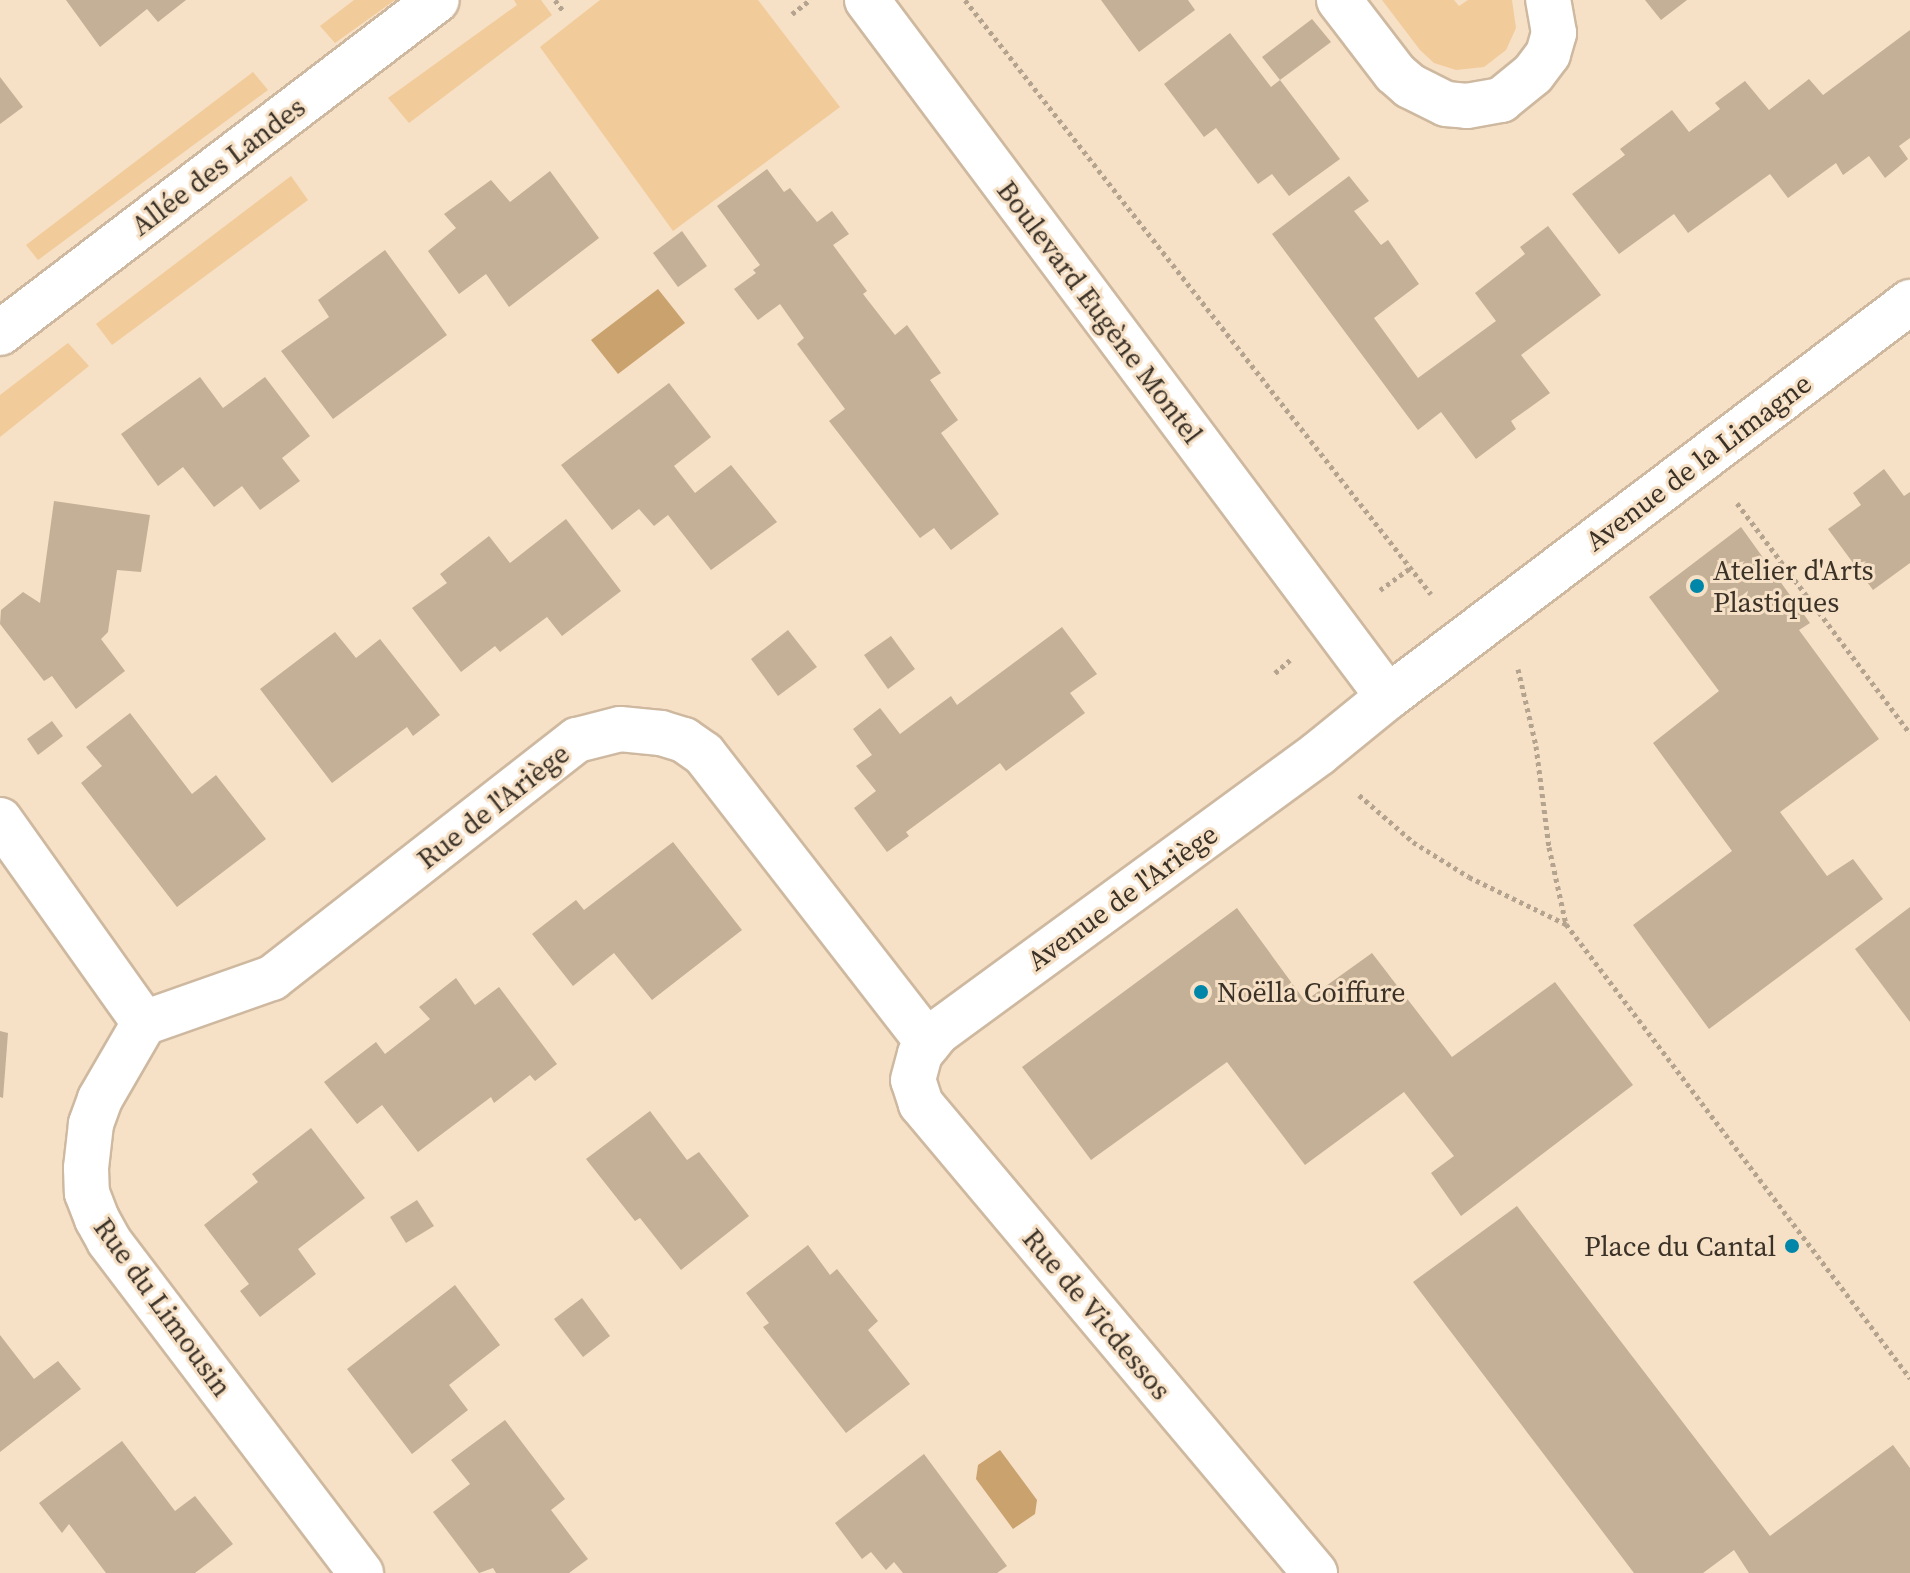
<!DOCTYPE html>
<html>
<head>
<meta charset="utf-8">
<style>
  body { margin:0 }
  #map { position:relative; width:1910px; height:1573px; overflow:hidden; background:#f6e0c6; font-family:"Source Serif 4",serif }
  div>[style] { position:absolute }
  .green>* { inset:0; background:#f2cb9a }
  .water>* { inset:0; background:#caa26e }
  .building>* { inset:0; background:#c4b096 }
  .path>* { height:5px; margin-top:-2.5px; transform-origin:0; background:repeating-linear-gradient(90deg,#b4a38e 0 4px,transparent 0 8px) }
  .roads { filter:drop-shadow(2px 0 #ceb9a0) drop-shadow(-2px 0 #ceb9a0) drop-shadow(0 2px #ceb9a0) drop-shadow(0 -2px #ceb9a0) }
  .minor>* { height:44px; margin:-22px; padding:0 22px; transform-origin:22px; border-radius:22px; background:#fff }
  .tertiary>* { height:44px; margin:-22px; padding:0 22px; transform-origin:22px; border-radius:22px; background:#fff }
  .dots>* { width:22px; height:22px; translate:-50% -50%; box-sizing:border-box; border:4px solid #f6e0c6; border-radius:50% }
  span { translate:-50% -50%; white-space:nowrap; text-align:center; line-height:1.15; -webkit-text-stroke:6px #f6e0c6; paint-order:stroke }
  .street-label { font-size:28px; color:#3a3127 }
  .poi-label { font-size:28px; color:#3a3127 }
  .left { translate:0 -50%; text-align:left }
  .right { translate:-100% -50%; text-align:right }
</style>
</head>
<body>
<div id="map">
  <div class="green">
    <i style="clip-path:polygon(354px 0,395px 0,335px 43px,320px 26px)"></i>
    <i style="clip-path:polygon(514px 0,541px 0,552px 15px,409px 123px,388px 98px,517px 5px)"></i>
    <i style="clip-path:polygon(600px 0,758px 0,840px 107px,673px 231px,540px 47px)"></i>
    <i style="clip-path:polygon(1382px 0,1454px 0,1459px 6px,1468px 0,1512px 0,1516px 28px,1506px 50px,1484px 67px,1456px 70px,1434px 63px,1420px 50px)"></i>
    <i style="clip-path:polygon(253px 72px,268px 90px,38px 260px,26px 245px)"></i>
    <i style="clip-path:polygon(291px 176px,308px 200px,112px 345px,96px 324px)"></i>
    <i style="clip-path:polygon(68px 343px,89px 366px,0 437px,0 395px)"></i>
  </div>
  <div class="water">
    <i style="clip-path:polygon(658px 289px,685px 323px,618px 374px,591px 340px)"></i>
    <i style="clip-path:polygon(1000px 1450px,1037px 1500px,1035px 1514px,1013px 1529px,976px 1479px,978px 1465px)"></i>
  </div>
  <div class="building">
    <i style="clip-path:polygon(66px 0,186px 0,158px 22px,147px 9px,100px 47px)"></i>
    <i style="clip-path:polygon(1101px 0,1188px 0,1195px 10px,1139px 52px)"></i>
    <i style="clip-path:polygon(1645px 0,1687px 0,1661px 20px)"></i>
    <i style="clip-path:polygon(1312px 19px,1331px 42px,1280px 80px,1262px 57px)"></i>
    <i style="clip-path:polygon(1910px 30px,1910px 138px,1899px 146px,1908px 159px,1885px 178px,1869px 156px,1843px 175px,1836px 163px,1788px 198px,1770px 174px,1688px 233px,1674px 214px,1619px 254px,1572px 194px,1625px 155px,1620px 149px,1672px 110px,1689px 132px,1720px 109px,1715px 103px,1745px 81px,1769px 110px,1809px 79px,1823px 95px)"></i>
    <i style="clip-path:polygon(1230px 33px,1271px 87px,1280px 80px,1340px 159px,1289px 196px,1272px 174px,1258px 184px,1216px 128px,1204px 137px,1164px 84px)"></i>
    <i style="clip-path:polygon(0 77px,23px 107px,0 124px)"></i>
    <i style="clip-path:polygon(767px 169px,784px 192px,790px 188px,817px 222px,832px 211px,849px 234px,833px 245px,867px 291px,863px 294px,895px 335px,907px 325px,941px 373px,930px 380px,958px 420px,941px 433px,999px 514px,951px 550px,934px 528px,920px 538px,829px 421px,845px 409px,797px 344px,804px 338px,780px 304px,758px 320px,734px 289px,756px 273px,753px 270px,760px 265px,717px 206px)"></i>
    <i style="clip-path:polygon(550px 171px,599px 238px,509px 307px,486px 274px,459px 294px,428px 251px,456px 228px,444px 214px,491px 180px,510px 202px)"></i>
    <i style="clip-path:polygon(1349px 176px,1369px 201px,1354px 211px,1381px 245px,1388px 240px,1419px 284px,1374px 318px,1418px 378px,1496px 321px,1475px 293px,1525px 254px,1520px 247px,1548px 226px,1601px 295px,1521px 355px,1550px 393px,1511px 421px,1516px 429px,1476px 459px,1441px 412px,1418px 430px,1272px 234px)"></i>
    <i style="clip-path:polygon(682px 231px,707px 266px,678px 287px,653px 253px)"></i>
    <i style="clip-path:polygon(385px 250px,447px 335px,333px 419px,281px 351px,329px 317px,318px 300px)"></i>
    <i style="clip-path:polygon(200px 377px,223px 408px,265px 377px,310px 436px,282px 458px,300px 481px,260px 510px,242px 486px,214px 507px,183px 467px,158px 486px,121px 434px)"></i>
    <i style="clip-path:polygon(669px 383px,711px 437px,674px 466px,695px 493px,731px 465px,777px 522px,711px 570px,668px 515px,654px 526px,639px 509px,612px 530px,561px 465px)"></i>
    <i style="clip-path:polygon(1884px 469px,1904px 496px,1910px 492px,1910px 563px,1873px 590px,1828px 529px,1861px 505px,1853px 493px)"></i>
    <i style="clip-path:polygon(54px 501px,150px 515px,141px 572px,117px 570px,108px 632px,101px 639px,125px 671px,76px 709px,52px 676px,44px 681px,0 624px,1px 610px,23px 592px,40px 603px)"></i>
    <i style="clip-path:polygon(566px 519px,621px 591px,562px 636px,547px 617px,500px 652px,495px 646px,461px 672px,412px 608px,447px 583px,440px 574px,489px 536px,510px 563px)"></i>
    <i style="clip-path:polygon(1741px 527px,1810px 623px,1799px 630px,1879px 739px,1780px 812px,1827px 876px,1853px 859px,1883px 899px,1709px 1029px,1633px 925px,1732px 851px,1653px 743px,1719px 691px,1649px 597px)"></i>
    <i style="clip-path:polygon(1062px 627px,1097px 674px,1070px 693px,1085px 713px,1006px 771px,1000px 763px,906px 832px,909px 836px,887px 852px,854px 808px,876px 791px,856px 766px,872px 755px,853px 729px,880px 708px,900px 734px,951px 696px,957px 705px)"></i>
    <i style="clip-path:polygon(788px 630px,817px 667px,778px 696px,751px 659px)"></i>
    <i style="clip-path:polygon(335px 632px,356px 658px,380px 639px,440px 715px,413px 736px,407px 727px,332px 783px,260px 689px)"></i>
    <i style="clip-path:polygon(891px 636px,915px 669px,888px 689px,864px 655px)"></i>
    <i style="clip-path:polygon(130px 713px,192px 794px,216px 775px,266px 839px,177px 907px,81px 783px,102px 766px,86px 747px)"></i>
    <i style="clip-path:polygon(52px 721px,63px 736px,38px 755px,27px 739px)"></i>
    <i style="clip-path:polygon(673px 842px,742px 930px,652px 1000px,614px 953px,573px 986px,532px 934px,576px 900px,584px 910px)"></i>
    <i style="clip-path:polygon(1910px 907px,1910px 1022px,1855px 949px)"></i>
    <i style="clip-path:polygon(1237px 908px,1305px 1001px,1372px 953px,1452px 1057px,1555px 982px,1633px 1085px,1461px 1216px,1431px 1173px,1454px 1156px,1404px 1092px,1305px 1165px,1227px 1062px,1091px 1160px,1022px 1067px)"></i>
    <i style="clip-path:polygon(456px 978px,475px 1005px,499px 987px,557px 1064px,535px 1081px,530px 1075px,494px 1103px,491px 1097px,418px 1152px,382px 1105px,357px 1124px,324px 1082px,376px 1042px,385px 1054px,430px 1019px,419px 1007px)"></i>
    <i style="clip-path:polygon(0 1031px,8px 1033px,3px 1098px,0 1097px)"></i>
    <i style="clip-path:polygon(650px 1111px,687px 1160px,699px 1152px,749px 1216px,681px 1270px,640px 1218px,635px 1221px,586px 1159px)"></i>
    <i style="clip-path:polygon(311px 1128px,365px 1198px,298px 1249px,316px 1274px,260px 1317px,240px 1291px,249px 1284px,204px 1225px,258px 1182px,252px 1174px)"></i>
    <i style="clip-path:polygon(417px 1200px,434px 1226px,406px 1243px,390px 1217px)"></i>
    <i style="clip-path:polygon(1517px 1206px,1770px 1536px,1893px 1445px,1910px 1468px,1910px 1573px,1749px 1573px,1734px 1550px,1703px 1573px,1634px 1573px,1413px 1282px)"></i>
    <i style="clip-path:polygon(808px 1245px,830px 1275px,837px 1269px,878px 1321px,868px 1330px,910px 1384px,846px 1433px,763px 1327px,769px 1323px,746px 1293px)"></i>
    <i style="clip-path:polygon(455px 1285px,500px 1345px,449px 1385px,468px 1410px,412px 1454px,347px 1369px)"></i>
    <i style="clip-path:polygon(582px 1298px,610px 1336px,583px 1357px,554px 1319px)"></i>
    <i style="clip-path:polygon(0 1335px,34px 1379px,58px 1361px,81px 1389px,0 1452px)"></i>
    <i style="clip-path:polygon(505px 1420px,565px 1499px,551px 1510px,588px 1559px,569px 1573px,496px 1573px,493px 1568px,479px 1573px,433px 1512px,470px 1484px,451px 1460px)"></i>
    <i style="clip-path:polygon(122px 1441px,175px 1511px,195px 1496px,233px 1544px,195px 1573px,106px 1573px,69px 1524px,62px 1533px,39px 1503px)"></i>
    <i style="clip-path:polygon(924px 1454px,1007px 1566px,997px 1573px,903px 1573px,894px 1562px,886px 1570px,871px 1552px,862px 1559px,835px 1523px)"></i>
  </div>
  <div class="path">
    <i style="left:555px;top:0;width:15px;rotate:53deg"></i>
    <i style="left:965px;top:0;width:755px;rotate:51.89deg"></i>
    <i style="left:792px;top:14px;width:23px;rotate:-38deg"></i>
    <i style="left:1737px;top:503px;width:288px;rotate:53.1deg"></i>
    <i style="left:1380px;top:590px;width:37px;rotate:-36deg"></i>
    <i style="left:1518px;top:669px;width:79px;rotate:76.8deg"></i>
    <i style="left:1536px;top:746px;width:102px;rotate:82.7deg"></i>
    <i style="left:1549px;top:847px;width:79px;rotate:77.6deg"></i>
    <i style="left:1275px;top:673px;width:20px;rotate:-41deg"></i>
    <i style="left:1359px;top:795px;width:72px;rotate:41deg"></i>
    <i style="left:1413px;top:842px;width:66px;rotate:32deg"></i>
    <i style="left:1469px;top:877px;width:108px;rotate:25.9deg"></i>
    <i style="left:1566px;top:924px;width:570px;rotate:52.85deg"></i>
  </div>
  <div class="roads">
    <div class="minor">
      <i style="left:867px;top:0;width:870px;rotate:53.22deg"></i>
      <i style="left:1339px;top:0;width:92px;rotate:52.5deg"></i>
      <i style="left:1395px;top:73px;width:20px;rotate:41deg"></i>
      <i style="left:1410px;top:86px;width:40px;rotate:26.6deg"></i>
      <i style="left:1446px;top:104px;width:21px;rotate:5deg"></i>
      <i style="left:1467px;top:106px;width:35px;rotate:-10deg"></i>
      <i style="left:1501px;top:100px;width:41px;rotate:-39.1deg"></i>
      <i style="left:1533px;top:74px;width:25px;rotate:-53deg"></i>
      <i style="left:1548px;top:54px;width:22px;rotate:-74deg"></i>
      <i style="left:1554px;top:33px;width:34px;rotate:-100deg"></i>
      <i style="left:0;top:820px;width:249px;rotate:54.6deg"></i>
      <i style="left:144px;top:1023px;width:88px;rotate:120.1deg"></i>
      <i style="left:100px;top:1099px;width:27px;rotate:110deg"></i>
      <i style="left:91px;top:1124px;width:44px;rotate:96.5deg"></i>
      <i style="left:86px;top:1168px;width:25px;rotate:88deg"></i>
      <i style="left:87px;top:1193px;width:28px;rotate:69deg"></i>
      <i style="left:97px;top:1219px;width:25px;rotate:61deg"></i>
      <i style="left:109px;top:1241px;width:417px;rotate:52.8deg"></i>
      <i style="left:144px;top:1023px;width:136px;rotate:-19.4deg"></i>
      <i style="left:272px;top:978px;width:387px;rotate:-38deg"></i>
      <i style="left:577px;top:740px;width:44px;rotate:-14.3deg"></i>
      <i style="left:620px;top:729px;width:41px;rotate:5.6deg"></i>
      <i style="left:661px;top:733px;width:24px;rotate:17deg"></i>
      <i style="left:684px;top:740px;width:24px;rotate:35deg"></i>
      <i style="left:704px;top:754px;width:366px;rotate:52.2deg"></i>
      <i style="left:1315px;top:1573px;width:613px;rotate:-130.03deg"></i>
      <i style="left:921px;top:1104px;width:25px;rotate:-108deg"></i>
      <i style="left:913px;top:1080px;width:27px;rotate:-75deg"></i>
      <i style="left:920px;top:1054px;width:28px;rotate:-51deg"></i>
      <i style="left:938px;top:1032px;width:472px;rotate:-36.2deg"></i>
      <i style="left:1319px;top:753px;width:89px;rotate:-39.1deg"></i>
      <i style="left:1388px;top:697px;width:655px;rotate:-37.11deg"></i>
    </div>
    <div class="tertiary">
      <i style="left:0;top:333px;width:549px;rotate:-37.31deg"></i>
    </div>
  </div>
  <div class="dots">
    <i style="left:1697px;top:586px;background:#0086a8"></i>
    <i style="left:1201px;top:992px;background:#0086a8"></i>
    <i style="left:1792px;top:1246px;background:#0086a8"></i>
  </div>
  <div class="street-label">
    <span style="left:218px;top:166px;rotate:-37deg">Allée des Landes</span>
    <span style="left:1100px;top:312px;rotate:53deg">Boulevard Eugène Montel</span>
    <span style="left:1698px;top:462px;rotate:-37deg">Avenue de la Limagne</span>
    <span style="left:493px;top:806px;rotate:-38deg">Rue de l'Ariège</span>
    <span style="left:1122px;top:897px;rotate:-36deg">Avenue de l'Ariège</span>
    <span style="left:163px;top:1307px;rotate:54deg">Rue du Limousin</span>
    <span style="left:1097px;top:1314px;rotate:50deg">Rue de Vicdessos</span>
  </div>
  <div class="poi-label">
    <span class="left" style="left:1713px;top:586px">Atelier d'Arts<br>Plastiques</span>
    <span class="left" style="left:1217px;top:992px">Noëlla Coiffure</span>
    <span class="right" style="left:1776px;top:1246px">Place du Cantal</span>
  </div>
</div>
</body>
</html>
